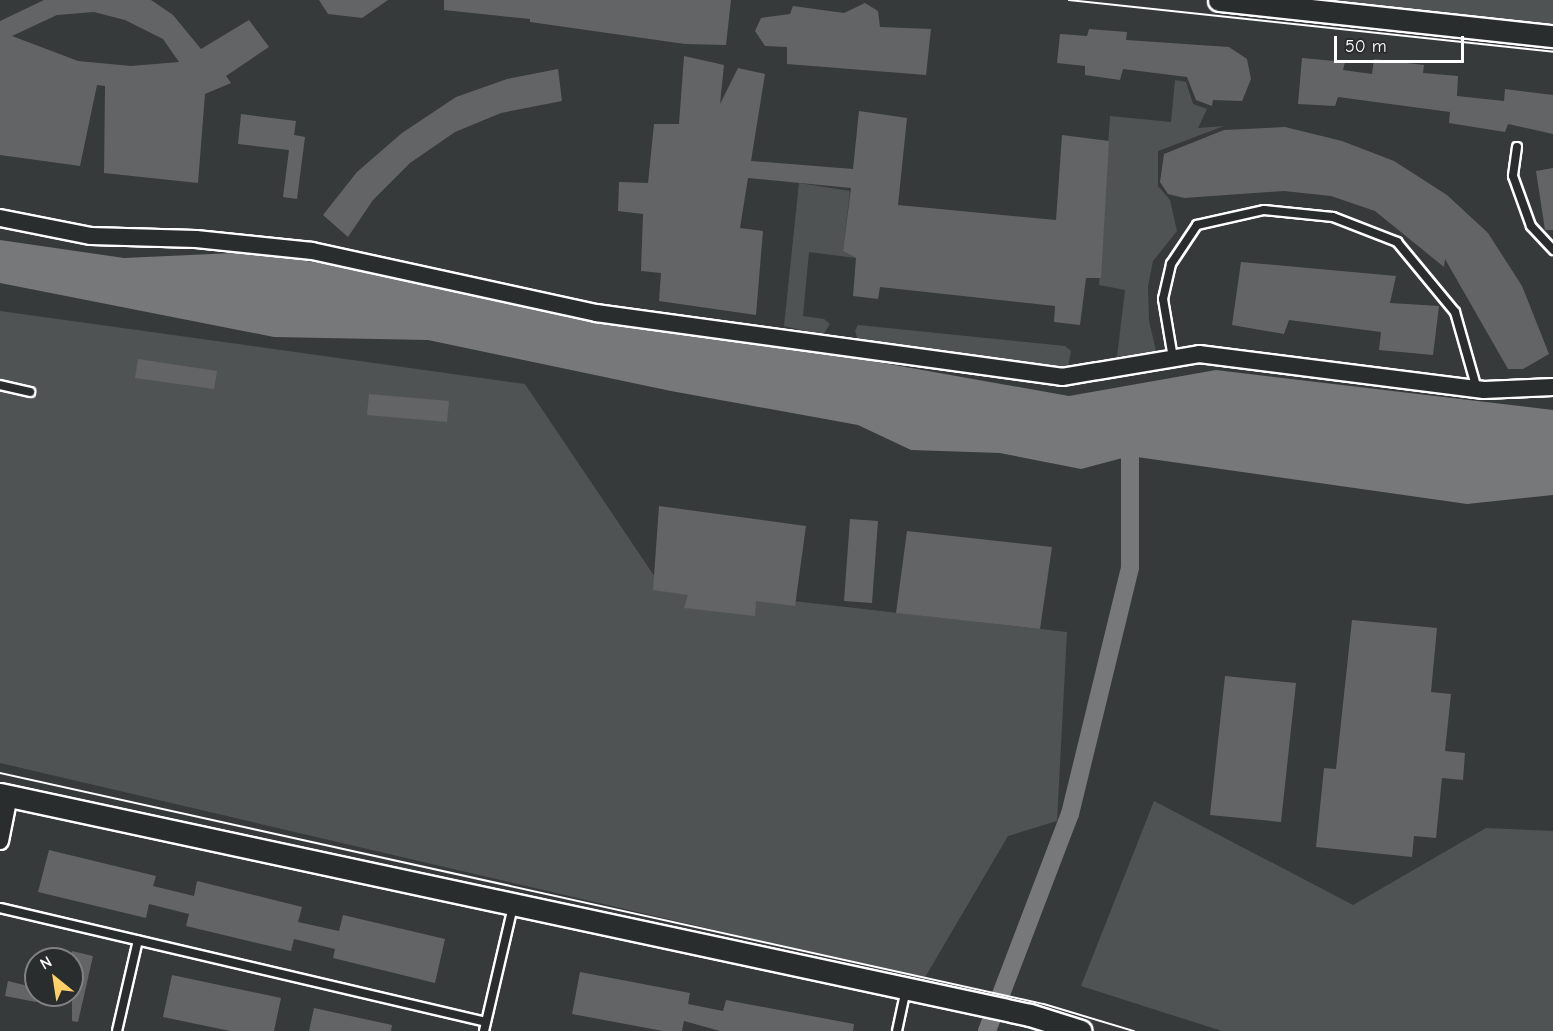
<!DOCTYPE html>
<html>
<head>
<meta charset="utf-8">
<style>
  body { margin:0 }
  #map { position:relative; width:1553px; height:1031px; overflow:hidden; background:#373a3b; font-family:"Comic Neue",sans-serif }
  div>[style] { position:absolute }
  .green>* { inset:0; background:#505354 }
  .water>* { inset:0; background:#767879 }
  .canal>* { height:18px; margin:-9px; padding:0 9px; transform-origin:9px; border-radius:9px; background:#767879 }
  .building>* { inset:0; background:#636465 }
  .roads { filter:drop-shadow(2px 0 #fff) drop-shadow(-2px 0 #fff) drop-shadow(0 2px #fff) drop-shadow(0 -2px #fff) }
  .service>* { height:8px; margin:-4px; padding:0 4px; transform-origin:4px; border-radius:4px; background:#2a2d2e }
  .minor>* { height:16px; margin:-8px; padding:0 8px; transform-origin:8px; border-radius:8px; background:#2a2d2e }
  .tertiary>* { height:21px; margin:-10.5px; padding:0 10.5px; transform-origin:10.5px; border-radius:10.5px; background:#2a2d2e }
  .tram>* { height:1.5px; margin:-0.75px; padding:0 0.75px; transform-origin:0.75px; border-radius:0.75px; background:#fff }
  span { translate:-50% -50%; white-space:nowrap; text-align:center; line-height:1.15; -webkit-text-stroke:6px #2a2d2e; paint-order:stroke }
  .north { position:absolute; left:24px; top:947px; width:60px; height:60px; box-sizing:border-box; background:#2a2d2e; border:2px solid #7f8182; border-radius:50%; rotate:330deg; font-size:16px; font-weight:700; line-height:24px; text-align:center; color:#fff }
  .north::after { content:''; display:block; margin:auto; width:21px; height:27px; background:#ffd166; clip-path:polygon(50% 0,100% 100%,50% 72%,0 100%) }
  .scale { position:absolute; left:1334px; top:36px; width:130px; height:27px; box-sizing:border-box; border:3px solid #fff; border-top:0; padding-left:8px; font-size:18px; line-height:21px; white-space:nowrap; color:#fff; -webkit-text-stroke:4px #2a2d2e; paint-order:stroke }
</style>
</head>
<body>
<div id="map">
  <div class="green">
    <i style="clip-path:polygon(1219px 0,1553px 0,1553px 36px)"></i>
    <i style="clip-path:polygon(1175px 80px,1186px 82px,1193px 104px,1207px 109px,1198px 128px,1224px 126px,1158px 151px,1158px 186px,1170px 200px,1177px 231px,1153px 261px,1148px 286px,1149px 321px,1156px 351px,1117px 357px,1125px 290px,1099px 285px,1110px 116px,1171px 122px)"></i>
    <i style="clip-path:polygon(799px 183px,850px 191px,843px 251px,856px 258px,809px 252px,803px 316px,824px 319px,830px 324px,823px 335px,784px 326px)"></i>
    <i style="clip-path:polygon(0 311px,525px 384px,661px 586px,1067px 632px,1057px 821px,1008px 836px,924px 979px,0 763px)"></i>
    <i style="clip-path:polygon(858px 325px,1065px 346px,1071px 351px,1068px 367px,1031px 366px,858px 340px,855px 331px)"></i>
    <i style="clip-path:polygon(1154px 801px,1353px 905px,1486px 828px,1553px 831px,1553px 1031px,1222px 1031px,1081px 986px)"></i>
  </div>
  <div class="water">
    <i style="clip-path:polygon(0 240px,124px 258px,256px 252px,1069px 396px,1216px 370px,1553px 410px,1553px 495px,1467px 504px,1130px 456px,1081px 469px,1000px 453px,911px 450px,858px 425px,671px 391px,428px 340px,274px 337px,0 283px)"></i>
  </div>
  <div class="canal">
    <i style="left:987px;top:1031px;width:232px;rotate:-69.1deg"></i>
    <i style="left:1070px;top:814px;width:253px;rotate:-76.3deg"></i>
    <i style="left:1130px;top:568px;width:112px;rotate:-90deg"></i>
  </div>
  <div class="building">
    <i style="clip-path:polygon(evenodd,44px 0,151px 0,173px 15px,201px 49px,249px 20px,269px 47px,226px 76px,231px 83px,205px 94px,198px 183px,104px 173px,105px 86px,97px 85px,80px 166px,0 155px,0 21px,44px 0,94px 12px,125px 20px,163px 39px,179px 62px,131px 66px,78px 61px,12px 36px,57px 15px,94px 12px)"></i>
    <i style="clip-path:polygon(319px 0,388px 0,362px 18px,328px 14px)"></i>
    <i style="clip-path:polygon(444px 0,731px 0,726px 45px,685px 44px,530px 22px,530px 19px,444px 10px)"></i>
    <i style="clip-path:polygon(865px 3px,878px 11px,880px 27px,931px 29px,926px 75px,787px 64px,787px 47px,765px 46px,755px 31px,761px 18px,790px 14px,793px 6px,844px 13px)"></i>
    <i style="clip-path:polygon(1089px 29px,1127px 32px,1126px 40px,1229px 47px,1247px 59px,1251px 79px,1242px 101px,1213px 100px,1212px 106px,1196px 100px,1187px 77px,1123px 69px,1120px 80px,1085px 75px,1085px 66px,1057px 63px,1060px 34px,1087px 36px)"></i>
    <i style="clip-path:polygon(684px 56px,724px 65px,720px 104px,738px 68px,765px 74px,751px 161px,853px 169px,859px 111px,907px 118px,898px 205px,1056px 220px,1062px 135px,1109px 141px,1101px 278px,1086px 278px,1080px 325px,1054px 322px,1055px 306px,880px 287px,878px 299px,853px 296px,856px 258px,843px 251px,851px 188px,748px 178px,740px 228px,763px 231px,756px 315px,659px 301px,661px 273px,641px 271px,643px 214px,618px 211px,619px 182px,648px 183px,654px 124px,679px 124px)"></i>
    <i style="clip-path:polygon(1302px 58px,1345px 62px,1343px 70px,1372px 74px,1374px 59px,1424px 65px,1423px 73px,1458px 76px,1457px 96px,1504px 101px,1505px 89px,1553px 95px,1553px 134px,1508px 124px,1505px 132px,1449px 123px,1450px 112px,1338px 97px,1335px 106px,1298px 104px)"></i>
    <i style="clip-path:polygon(558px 69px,562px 101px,501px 113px,455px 132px,410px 163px,373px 200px,348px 237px,323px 215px,357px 172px,402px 133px,456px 97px,507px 79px)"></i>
    <i style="clip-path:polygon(241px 114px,296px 121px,294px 135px,305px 137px,297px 199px,283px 197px,289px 150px,238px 144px)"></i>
    <i style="clip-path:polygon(1285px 127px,1342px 141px,1394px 161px,1447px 195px,1488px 233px,1522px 286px,1549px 354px,1523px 369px,1508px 369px,1445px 259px,1444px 267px,1375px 211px,1331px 196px,1284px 191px,1184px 198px,1168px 194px,1160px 182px,1164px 154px,1224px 130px)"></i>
    <i style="clip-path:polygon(1553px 168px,1553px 230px,1545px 230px,1536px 171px)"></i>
    <i style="clip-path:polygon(1241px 262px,1396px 276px,1390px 303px,1439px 306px,1433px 355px,1379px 350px,1381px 332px,1289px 320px,1284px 334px,1232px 325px)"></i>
    <i style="clip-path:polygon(138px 359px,217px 371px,214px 389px,135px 378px)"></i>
    <i style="clip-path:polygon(369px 394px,449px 401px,447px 422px,367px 415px)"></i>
    <i style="clip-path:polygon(659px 506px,806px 526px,795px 606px,756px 601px,755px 616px,684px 608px,688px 595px,653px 590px)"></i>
    <i style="clip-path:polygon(850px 519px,878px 521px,872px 603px,844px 601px)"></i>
    <i style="clip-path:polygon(907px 531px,1052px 547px,1040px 629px,896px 613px)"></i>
    <i style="clip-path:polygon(1352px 620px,1437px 628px,1431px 692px,1451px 694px,1445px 751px,1465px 753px,1463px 780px,1442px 778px,1436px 838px,1414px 836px,1412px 857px,1316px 847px,1324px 768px,1336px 769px)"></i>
    <i style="clip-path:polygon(1225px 676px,1296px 683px,1281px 822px,1210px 815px)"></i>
    <i style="clip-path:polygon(49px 850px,156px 876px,153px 886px,194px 896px,197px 881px,302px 907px,298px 922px,339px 931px,343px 915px,445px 939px,435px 983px,333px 958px,335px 949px,294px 939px,291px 951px,186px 926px,189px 914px,149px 904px,146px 918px,38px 892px)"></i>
    <i style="clip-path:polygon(72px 951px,93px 956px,78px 1022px,72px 1021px)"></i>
    <i style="clip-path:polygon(580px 972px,690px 993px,688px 1004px,723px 1011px,726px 1000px,854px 1024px,853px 1031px,720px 1031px,684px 1021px,682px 1031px,663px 1031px,572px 1014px)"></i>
    <i style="clip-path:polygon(172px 975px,281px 998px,274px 1031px,230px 1031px,163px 1017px)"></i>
    <i style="clip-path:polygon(8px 981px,36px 988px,36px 1002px,5px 996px)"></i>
    <i style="clip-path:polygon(314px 1008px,392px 1025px,391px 1031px,309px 1031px)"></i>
  </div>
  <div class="roads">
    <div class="service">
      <i style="left:1517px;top:147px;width:29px;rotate:98deg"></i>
      <i style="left:1513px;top:176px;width:53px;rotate:70.2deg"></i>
      <i style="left:1531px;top:226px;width:33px;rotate:47deg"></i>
      <i style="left:1173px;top:358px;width:60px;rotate:-99.6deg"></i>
      <i style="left:1163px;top:299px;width:36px;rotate:-77deg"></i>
      <i style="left:1171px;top:264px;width:47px;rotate:-56.3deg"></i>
      <i style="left:1197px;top:225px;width:69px;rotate:-12.6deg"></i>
      <i style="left:1264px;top:210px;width:69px;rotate:5.8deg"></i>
      <i style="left:1333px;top:217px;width:69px;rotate:21.3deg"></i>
      <i style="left:1397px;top:242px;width:91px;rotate:50.4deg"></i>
      <i style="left:1455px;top:312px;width:80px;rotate:74.1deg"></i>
      <i style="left:0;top:385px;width:31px;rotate:13deg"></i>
      <i style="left:0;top:908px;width:499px;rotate:13.2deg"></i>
      <i style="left:117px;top:1031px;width:93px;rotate:-77deg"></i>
      <i style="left:484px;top:1031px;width:128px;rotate:-76.9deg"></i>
      <i style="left:897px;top:1031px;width:43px;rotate:-77.9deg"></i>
    </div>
    <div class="minor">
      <i style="left:0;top:218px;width:93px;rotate:11.2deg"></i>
      <i style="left:91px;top:236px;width:105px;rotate:1.6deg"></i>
      <i style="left:196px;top:239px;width:117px;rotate:5.9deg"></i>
      <i style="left:312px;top:251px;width:291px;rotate:12.3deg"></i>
      <i style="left:596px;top:313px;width:470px;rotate:7.8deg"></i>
      <i style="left:1062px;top:377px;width:139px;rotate:-9.5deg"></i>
      <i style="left:1199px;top:354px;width:287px;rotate:7.2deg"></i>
      <i style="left:1484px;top:390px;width:69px;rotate:-2.5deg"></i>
      <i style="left:0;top:841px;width:46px;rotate:-78.7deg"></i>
    </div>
    <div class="tertiary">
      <i style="left:1219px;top:0;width:336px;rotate:6.2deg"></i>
      <i style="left:0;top:794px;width:1053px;rotate:12.11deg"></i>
      <i style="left:1030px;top:1015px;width:53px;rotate:17.4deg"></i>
    </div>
  </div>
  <div class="tram">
    <i style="left:1069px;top:0;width:487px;rotate:6.1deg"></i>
    <i style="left:0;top:773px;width:1069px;rotate:12.48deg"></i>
    <i style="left:1044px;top:1004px;width:94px;rotate:16.7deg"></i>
  </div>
  <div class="north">N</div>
  <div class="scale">50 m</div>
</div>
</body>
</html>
